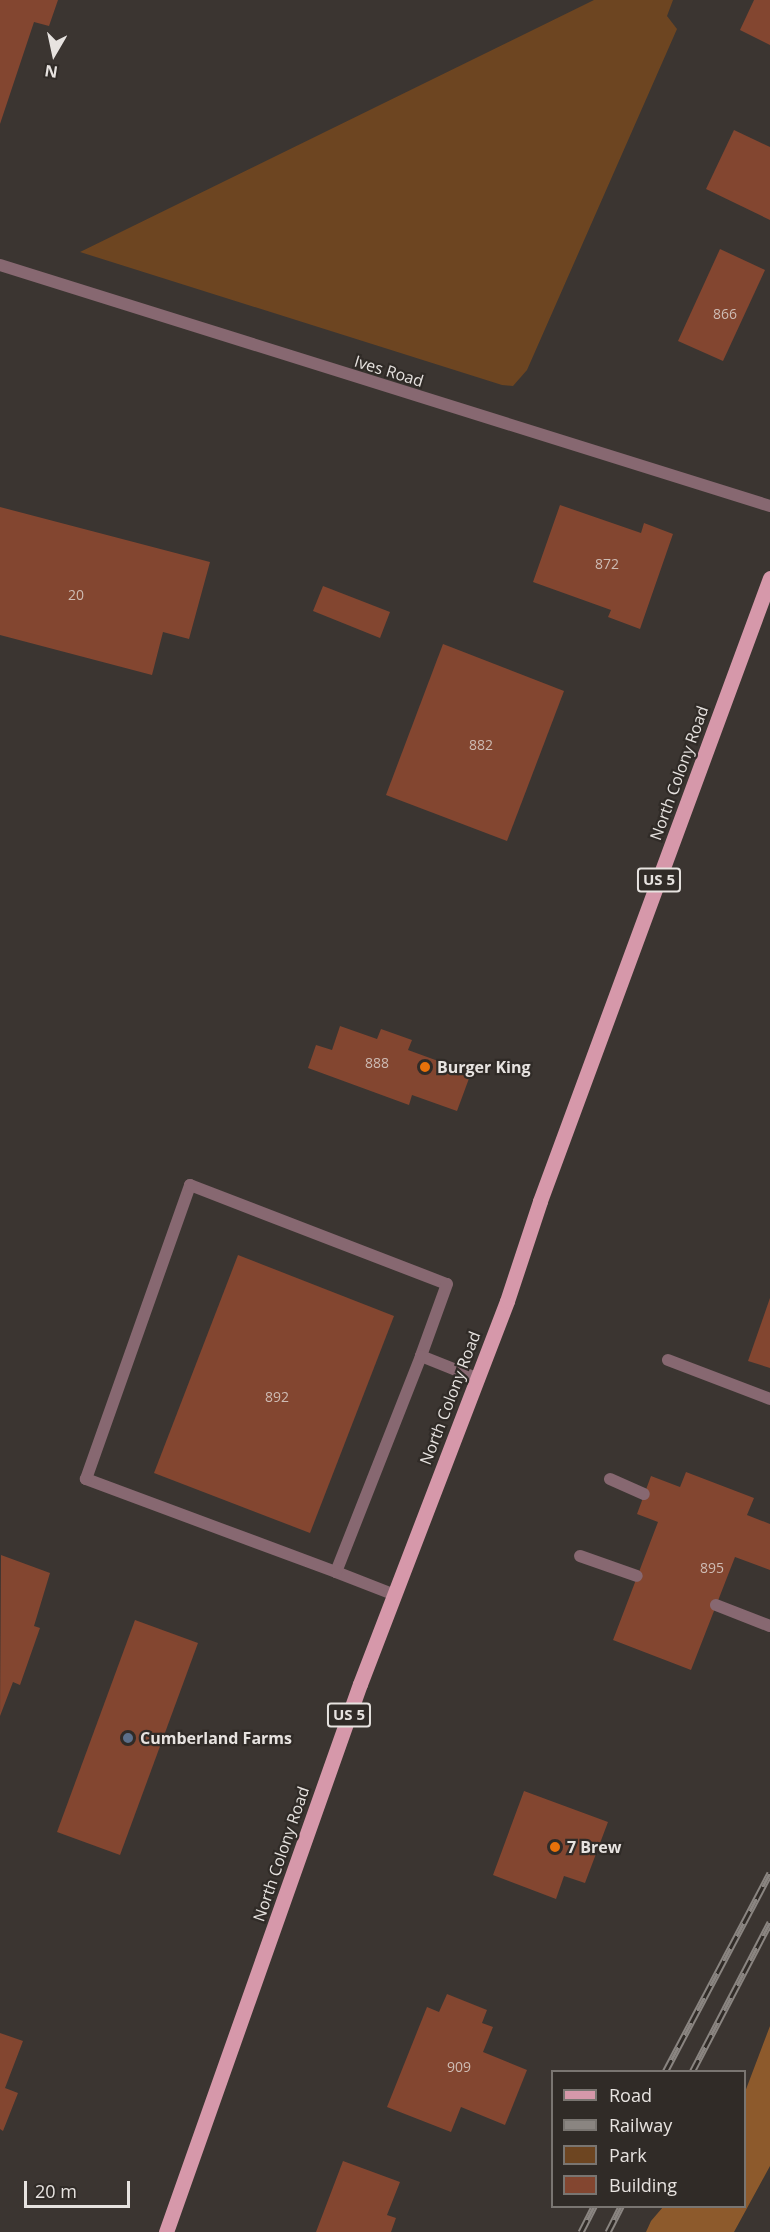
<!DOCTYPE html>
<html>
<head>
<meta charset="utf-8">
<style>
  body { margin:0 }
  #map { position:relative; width:770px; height:2232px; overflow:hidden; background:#3b3531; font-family:"Open Sans",sans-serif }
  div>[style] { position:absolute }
  .green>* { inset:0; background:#6d4521 }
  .forest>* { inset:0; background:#8d5a2c }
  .building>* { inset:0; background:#834630 }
  .lane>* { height:12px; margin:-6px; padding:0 6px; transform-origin:6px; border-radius:6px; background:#876871 }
  .street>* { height:12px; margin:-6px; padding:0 6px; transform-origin:6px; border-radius:6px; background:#876871 }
  .primary>* { height:15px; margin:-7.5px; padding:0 7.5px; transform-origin:7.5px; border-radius:7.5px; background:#d698aa }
  .rail>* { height:7px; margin-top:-3.5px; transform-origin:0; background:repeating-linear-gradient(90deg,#302b27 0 14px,#8a8581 0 28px); box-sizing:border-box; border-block:2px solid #8a8581 }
  .dots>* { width:16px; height:16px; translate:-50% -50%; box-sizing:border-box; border:3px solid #302b27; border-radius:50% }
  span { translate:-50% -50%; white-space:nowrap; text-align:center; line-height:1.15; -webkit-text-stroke:4.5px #302b27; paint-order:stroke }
  .number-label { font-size:14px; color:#cebcb4 }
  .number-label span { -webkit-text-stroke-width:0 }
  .shield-label span { padding:2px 4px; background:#302b27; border:2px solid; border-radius:4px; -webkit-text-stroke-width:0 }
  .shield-label { font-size:15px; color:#e7e3e0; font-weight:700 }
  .street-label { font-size:16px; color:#e7e3e0 }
  .poi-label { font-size:16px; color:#e7e3e0; font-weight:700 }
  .left { translate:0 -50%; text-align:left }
  .legend { position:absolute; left:551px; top:2070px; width:195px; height:138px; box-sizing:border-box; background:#302b27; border:2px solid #797571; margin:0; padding:8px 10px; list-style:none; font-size:18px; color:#e7e3e0 }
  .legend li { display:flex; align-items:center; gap:12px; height:30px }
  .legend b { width:30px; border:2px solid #797571 }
  .north { position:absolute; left:24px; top:24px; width:60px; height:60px; -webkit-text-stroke:4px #302b27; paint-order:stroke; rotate:189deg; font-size:16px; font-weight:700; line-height:24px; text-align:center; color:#e7e3e0 }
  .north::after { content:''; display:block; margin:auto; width:21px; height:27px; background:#e7e3e0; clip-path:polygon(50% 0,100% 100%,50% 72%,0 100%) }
  .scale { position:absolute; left:24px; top:2181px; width:106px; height:27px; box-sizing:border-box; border:3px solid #e7e3e0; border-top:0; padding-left:8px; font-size:18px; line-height:21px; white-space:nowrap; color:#e7e3e0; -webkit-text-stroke:4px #302b27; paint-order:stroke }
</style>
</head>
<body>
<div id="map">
  <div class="green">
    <i style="clip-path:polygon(594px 0,673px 0,667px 16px,677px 29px,527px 370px,513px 386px,502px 385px,80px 252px)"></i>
  </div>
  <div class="forest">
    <i style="clip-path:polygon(770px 2026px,770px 2166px,734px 2232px,646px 2232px,651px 2221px,663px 2207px,744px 2206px,745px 2092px)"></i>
  </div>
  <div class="building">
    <i style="clip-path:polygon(0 0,58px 0,49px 26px,34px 22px,0 124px)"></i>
    <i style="clip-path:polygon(754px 0,770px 0,770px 45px,740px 30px)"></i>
    <i style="clip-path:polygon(734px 130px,770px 147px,770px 220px,706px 189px)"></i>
    <i style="clip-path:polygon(720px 249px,765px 270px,723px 361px,678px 341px)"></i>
    <i style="clip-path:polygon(560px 505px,641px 533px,644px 523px,673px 534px,640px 629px,608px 617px,611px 610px,533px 582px)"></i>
    <i style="clip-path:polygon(0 507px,210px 562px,189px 639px,163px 632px,152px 675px,0 635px)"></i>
    <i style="clip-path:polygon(323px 586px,390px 612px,380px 638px,313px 611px)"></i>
    <i style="clip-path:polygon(443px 644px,564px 691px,507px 841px,386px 795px)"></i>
    <i style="clip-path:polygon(340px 1026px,377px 1039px,381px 1029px,412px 1040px,408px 1050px,471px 1073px,457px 1111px,412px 1095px,409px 1105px,308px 1068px,316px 1045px,332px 1050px)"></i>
    <i style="clip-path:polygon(238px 1255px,394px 1316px,310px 1533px,154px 1473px)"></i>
    <i style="clip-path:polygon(770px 1298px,770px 1368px,748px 1361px)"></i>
    <i style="clip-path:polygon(686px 1472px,754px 1498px,747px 1515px,770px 1524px,770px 1570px,735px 1557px,691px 1670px,613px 1640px,658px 1522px,637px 1514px,651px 1476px,680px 1487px)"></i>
    <i style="clip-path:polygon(1px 1555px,50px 1573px,34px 1626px,40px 1628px,20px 1685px,13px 1682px,0 1716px)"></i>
    <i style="clip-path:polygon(135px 1620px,198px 1643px,120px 1855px,57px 1832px)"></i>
    <i style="clip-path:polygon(524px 1791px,608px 1822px,585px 1883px,564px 1876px,556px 1899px,493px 1875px)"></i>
    <i style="clip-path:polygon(447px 1994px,487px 2010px,482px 2023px,493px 2027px,483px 2052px,527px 2070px,505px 2125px,461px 2107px,451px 2132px,387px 2107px,427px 2007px,439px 2012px)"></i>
    <i style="clip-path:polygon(0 2033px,23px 2041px,5px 2088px,18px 2093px,3px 2131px,0 2129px)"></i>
    <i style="clip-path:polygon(343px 2161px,400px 2182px,387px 2215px,396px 2218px,391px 2232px,316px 2232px)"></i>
  </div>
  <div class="lane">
    <i style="left:668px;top:1360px;width:109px;rotate:20.9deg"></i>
    <i style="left:610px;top:1479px;width:37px;rotate:24deg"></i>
    <i style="left:580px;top:1556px;width:60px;rotate:19.3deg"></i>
    <i style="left:336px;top:1572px;width:267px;rotate:-159.6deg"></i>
    <i style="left:86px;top:1479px;width:312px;rotate:-70.5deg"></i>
    <i style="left:190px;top:1185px;width:275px;rotate:21.1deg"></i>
    <i style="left:447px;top:1284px;width:77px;rotate:109.9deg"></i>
    <i style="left:395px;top:1595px;width:63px;rotate:-158.7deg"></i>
    <i style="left:336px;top:1572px;width:232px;rotate:-68.5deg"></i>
    <i style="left:421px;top:1356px;width:59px;rotate:21.8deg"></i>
    <i style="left:716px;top:1605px;width:58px;rotate:21.3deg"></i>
  </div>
  <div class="street">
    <i style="left:0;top:265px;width:807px;rotate:17.38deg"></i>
  </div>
  <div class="primary">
    <i style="left:166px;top:2232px;width:581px;rotate:-70.51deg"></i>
    <i style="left:360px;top:1684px;width:410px;rotate:-69deg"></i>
    <i style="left:507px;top:1301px;width:105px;rotate:-71.7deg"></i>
    <i style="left:540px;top:1201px;width:664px;rotate:-69.74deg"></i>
  </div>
  <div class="rail">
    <i style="left:665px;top:2072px;width:225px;rotate:-62.2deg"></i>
    <i style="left:692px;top:2072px;width:169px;rotate:-62.5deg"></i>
    <i style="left:581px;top:2232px;width:29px;rotate:-63deg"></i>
    <i style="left:608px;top:2232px;width:29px;rotate:-63deg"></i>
  </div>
  <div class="dots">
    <i style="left:425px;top:1067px;background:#e8710a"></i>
    <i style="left:128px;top:1738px;background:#5c6f8a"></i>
    <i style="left:555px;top:1847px;background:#e8710a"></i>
  </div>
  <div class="number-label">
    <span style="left:725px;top:314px">866</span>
    <span style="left:607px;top:564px">872</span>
    <span style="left:76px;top:595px">20</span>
    <span style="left:481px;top:745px">882</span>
    <span style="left:377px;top:1063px">888</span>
    <span style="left:277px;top:1397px">892</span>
    <span style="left:712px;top:1568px">895</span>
    <span style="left:459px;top:2067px">909</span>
  </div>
  <div class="shield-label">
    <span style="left:659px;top:880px">US 5</span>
    <span style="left:349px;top:1715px">US 5</span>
  </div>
  <div class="street-label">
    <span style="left:389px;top:371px;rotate:17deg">Ives Road</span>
    <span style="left:679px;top:773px;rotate:-70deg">North Colony Road</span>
    <span style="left:450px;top:1398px;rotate:-69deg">North Colony Road</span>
    <span style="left:281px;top:1854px;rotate:-71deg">North Colony Road</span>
  </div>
  <div class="poi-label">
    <span class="left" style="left:437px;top:1067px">Burger King</span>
    <span class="left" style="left:140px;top:1738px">Cumberland Farms</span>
    <span class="left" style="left:567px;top:1847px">7 Brew</span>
  </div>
  <ul class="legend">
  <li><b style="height:8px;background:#d698aa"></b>Road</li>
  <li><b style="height:8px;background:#8a8581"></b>Railway</li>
  <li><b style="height:16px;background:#6d4521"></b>Park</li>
  <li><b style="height:16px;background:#834630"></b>Building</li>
  </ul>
  <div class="north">N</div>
  <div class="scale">20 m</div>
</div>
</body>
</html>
